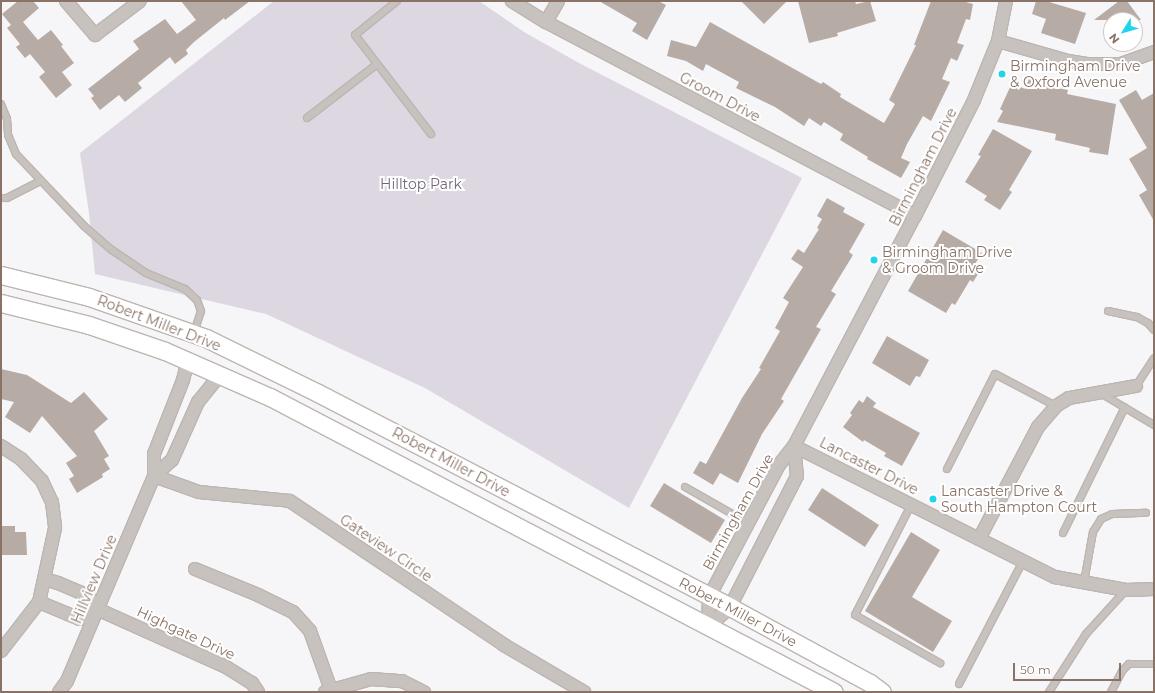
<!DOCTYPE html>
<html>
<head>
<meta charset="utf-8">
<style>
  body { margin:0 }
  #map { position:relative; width:1155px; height:693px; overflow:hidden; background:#f6f6f9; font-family:Montserrat,sans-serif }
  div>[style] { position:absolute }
  .green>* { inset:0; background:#dcd7e1 }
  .building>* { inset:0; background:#b6aba5 }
  .roads { filter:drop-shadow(1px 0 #bdb5b1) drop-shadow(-1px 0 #bdb5b1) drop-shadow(0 1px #bdb5b1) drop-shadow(0 -1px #bdb5b1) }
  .lane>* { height:6px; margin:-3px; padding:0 3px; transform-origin:3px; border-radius:3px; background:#c8c2bf }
  .street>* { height:12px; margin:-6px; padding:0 6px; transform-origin:6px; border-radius:6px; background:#c8c2bf }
  .secondary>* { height:17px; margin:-8.5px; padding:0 8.5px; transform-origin:8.5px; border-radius:8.5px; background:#fff }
  .dots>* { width:11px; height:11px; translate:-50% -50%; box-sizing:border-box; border:2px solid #fff; border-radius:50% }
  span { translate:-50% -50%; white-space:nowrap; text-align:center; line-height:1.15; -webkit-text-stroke:4px #fff; paint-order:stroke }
  .poi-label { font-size:14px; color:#897266 }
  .left { translate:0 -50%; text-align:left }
  .street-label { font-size:14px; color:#897266 }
  .park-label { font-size:14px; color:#77657f }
  .frame { position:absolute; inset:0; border:2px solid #897266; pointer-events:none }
  .north { position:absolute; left:1103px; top:12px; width:40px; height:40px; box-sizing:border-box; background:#fff; border:1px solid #d0c7c2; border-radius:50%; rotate:233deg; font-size:11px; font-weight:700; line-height:16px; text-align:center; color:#897266 }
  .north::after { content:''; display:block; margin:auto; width:14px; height:18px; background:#20d4ee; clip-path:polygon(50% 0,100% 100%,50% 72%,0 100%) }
  .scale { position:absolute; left:1013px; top:663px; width:108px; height:18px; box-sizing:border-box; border:2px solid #897266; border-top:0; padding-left:5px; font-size:12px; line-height:14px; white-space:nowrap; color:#897266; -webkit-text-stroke:3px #fff; paint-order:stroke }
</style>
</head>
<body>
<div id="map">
  <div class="green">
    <i style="clip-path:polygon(274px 1px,479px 1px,524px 32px,579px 63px,802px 178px,629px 508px,425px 388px,266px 314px,95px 274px,89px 213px,80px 153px)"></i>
  </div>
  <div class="building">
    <i style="clip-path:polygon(18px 1px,33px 1px,39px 8px,23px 22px,38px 40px,51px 30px,63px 45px,61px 46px,74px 63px,62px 72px,72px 85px,56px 98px,39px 77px,45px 72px,30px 54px,25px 58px,16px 47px,20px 44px,7px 28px,11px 25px,2px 14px)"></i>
    <i style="clip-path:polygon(181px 1px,250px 1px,225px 20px,224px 18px,194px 42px,186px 50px,188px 54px,175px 64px,170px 57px,138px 83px,142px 88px,125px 102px,119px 95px,100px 110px,91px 98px,94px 96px,88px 89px,139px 49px,133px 41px,165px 19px,177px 34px,196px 20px)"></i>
    <i style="clip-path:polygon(599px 1px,658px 1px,666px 5px,647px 40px,632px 31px,637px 23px)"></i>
    <i style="clip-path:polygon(741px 1px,787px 1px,764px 24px)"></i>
    <i style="clip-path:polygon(798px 1px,855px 1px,856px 4px,870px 1px,876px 21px,837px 33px,838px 36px,809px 43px)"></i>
    <i style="clip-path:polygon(931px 1px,962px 1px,973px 4px,970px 20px,966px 19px,957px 43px,964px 45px,957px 61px,951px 58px,942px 79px,950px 82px,931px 121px,923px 116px,907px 144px,901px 158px,910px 162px,901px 178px,867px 159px,868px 157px,840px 140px,843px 134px,824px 122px,821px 126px,809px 118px,804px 126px,775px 107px,736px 88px,739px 82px,706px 64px,703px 71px,686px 61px,667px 56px,671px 40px,696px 47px,710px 22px,821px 84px,823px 82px,841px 94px,840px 97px,884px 123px,895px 104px,889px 100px,916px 45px,914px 45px)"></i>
    <i style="clip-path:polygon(1036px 1px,1046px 1px,1086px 13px,1075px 44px,1041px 33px,1046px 19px,1032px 14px)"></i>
    <i style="clip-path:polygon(1119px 1px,1127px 1px,1141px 20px,1094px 20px)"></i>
    <i style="clip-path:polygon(1029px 79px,1042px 85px,1068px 90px,1067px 94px,1116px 104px,1108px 155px,1089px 152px,1090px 148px,1055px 140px,1056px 134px,997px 122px,1003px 111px,1000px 109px,1012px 83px,1025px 89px)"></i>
    <i style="clip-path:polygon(1136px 90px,1142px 100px,1154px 93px,1154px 221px,1139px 195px,1147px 190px,1129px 159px,1147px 148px,1119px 100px)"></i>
    <i style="clip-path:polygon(993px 129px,1032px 151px,1009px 190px,1012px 192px,1000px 210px,984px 200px,987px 196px,965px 182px,981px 156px,978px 155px)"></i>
    <i style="clip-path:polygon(827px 198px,845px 208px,843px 212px,865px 224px,849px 252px,853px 255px,831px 291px,836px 294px,816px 327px,821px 329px,781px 399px,784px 401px,762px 434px,738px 483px,720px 473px,713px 485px,693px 473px,700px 461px,706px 464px,742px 398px,761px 369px,759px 368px,780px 331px,775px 328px,789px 302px,783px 298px,803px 267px,791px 259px,798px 249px,804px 253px,819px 229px,817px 228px,822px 219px,817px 216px)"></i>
    <i style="clip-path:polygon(943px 230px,982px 253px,973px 267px,980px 271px,973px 282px,970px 280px,955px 305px,952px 303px,946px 313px,908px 291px)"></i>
    <i style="clip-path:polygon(887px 336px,929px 360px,920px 377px,916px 376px,910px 386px,872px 363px)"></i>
    <i style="clip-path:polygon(1px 369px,27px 375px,71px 403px,84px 392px,108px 419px,94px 431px,109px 456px,104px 459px,110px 469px,102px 474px,103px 477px,77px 493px,69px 479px,74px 476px,66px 463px,77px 456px,42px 416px,30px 433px,5px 417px,14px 402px,1px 399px)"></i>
    <i style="clip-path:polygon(867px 396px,876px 403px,873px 407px,920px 433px,902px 466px,884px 456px,886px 453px,864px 440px,863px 442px,843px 427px,852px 415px,850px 413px,859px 400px,863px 403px)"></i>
    <i style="clip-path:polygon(664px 483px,725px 520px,711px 543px,650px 506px)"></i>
    <i style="clip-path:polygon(822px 488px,879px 525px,865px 547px,808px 510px)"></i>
    <i style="clip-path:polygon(1px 526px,15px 526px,15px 532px,26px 532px,27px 555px,1px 555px)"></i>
    <i style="clip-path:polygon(911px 532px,940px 550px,912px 597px,952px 621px,933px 652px,865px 611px)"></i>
  </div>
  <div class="roads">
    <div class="lane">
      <i style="left:397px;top:1px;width:54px;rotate:141deg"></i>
      <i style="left:355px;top:35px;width:125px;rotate:52.5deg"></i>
      <i style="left:1px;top:104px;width:16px;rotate:68deg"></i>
      <i style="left:7px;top:119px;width:16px;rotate:86deg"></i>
      <i style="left:8px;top:135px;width:21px;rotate:67deg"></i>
      <i style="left:16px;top:154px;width:99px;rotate:46.6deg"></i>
      <i style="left:84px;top:226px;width:37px;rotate:41deg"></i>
      <i style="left:112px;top:250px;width:41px;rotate:34.1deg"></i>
      <i style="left:146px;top:273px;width:42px;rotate:22.3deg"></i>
      <i style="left:185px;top:289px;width:16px;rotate:43deg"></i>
      <i style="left:197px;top:300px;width:12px;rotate:70deg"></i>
      <i style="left:201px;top:311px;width:23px;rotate:108deg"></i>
      <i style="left:307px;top:118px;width:88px;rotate:-37.6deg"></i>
      <i style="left:1px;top:198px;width:6px"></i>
      <i style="left:7px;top:198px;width:38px;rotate:-27deg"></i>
      <i style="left:1108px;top:311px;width:30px;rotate:12deg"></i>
      <i style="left:1137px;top:317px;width:13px;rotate:29deg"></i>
      <i style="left:1148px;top:323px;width:9px;rotate:49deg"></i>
      <i style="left:1136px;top:386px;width:33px;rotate:-57deg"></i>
      <i style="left:1102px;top:394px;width:61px;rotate:30.8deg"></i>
      <i style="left:947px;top:469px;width:106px;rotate:-63.2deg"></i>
      <i style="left:995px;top:374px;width:69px;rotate:27.7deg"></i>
      <i style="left:685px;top:487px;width:73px;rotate:29.7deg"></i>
      <i style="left:911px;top:505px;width:123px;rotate:117deg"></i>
      <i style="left:855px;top:615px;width:98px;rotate:29.5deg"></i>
      <i style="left:1063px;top:533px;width:140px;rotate:-63.8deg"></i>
      <i style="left:1084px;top:582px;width:51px;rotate:-79.8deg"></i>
      <i style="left:1093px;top:532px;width:15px;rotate:-58deg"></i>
      <i style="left:1101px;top:519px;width:12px;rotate:-24deg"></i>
      <i style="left:1112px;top:514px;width:34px;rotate:-2deg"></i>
      <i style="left:959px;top:684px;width:139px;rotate:-62.5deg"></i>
      <i style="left:1049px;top:692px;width:69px;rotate:-57.5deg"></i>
      <i style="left:1086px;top:634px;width:59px;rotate:-47.7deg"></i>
      <i style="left:1111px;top:692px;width:24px;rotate:-62deg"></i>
      <i style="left:1122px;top:671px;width:10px;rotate:-45deg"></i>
      <i style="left:1129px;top:664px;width:25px"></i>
    </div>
    <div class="street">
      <i style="left:66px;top:1px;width:45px;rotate:49.5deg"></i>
      <i style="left:95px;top:35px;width:56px;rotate:-37.1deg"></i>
      <i style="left:512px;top:1px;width:40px;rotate:32deg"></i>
      <i style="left:546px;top:22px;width:417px;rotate:27.7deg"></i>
      <i style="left:546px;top:22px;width:24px;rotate:-60deg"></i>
      <i style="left:998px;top:41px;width:73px;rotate:15.9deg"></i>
      <i style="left:1068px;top:61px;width:19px;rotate:9deg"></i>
      <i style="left:1087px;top:64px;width:34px"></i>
      <i style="left:1121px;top:64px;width:35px;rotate:-20deg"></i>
      <i style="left:1px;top:446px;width:24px;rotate:33deg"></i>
      <i style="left:21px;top:459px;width:30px;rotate:46deg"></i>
      <i style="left:42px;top:481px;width:23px;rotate:65deg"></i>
      <i style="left:52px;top:502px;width:26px;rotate:83deg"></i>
      <i style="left:55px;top:528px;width:76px;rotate:102.2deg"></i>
      <i style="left:39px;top:602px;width:62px;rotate:127.8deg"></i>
      <i style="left:794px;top:446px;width:292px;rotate:26.7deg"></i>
      <i style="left:1055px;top:577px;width:72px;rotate:10.4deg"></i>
      <i style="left:1126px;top:590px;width:28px;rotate:-2deg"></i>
      <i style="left:154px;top:476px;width:48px;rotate:19.6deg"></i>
      <i style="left:199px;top:492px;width:91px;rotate:5.6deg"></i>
      <i style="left:290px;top:501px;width:258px;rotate:33.9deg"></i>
      <i style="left:504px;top:645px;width:93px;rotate:30.4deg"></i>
      <i style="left:154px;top:476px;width:24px;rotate:-42deg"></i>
      <i style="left:172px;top:460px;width:64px;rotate:-65.9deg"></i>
      <i style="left:198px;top:402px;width:35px;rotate:-51deg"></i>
      <i style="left:979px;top:539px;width:127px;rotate:-62.2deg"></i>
      <i style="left:1038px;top:427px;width:28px;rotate:-49deg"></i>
      <i style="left:1056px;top:406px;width:15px;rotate:-32deg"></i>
      <i style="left:1069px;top:398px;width:68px;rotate:-10.2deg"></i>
      <i style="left:195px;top:569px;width:68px;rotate:22.4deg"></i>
      <i style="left:258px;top:595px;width:39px;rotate:26deg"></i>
      <i style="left:293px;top:612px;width:25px;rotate:48deg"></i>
      <i style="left:310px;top:631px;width:63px;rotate:70.4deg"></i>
      <i style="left:44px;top:579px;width:15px;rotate:16deg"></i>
      <i style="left:58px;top:583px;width:33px;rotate:23deg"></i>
      <i style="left:88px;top:596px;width:16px;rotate:55deg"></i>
      <i style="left:39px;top:602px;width:44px;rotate:22.5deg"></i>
      <i style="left:80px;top:619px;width:20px;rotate:-30deg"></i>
      <i style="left:97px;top:609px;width:141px;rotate:24.2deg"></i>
      <i style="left:226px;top:667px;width:31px;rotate:32deg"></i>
      <i style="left:252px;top:683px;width:11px;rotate:56deg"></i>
      <i style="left:708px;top:627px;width:30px;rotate:-88deg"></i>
      <i style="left:709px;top:597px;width:149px;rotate:-62.1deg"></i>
      <i style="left:779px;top:465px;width:24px;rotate:-52deg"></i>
      <i style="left:794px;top:446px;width:260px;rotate:-62.3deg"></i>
      <i style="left:915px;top:216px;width:130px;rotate:-63deg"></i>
      <i style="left:974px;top:100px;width:64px;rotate:-67.9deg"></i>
      <i style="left:998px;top:41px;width:41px;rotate:-78.7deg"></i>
      <i style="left:708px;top:627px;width:30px;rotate:-42deg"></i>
      <i style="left:730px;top:607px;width:147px;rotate:-62.9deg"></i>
      <i style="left:797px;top:476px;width:30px;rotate:-96deg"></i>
      <i style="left:59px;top:692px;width:14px;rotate:-54deg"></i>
      <i style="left:67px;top:681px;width:223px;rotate:-67deg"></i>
      <i style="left:154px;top:476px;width:22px;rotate:-90deg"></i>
      <i style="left:154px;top:454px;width:79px;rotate:-68.6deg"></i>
      <i style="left:183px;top:380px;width:21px;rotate:-76deg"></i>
      <i style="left:325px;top:692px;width:48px;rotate:-15.8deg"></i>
      <i style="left:371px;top:679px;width:31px;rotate:4deg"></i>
      <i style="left:402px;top:681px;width:25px;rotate:27deg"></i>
    </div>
    <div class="secondary">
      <i style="left:1px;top:275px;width:91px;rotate:14deg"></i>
      <i style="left:89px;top:297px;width:124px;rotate:19.3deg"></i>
      <i style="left:206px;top:338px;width:125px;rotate:26.2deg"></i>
      <i style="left:318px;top:393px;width:464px;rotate:27.4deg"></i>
      <i style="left:730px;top:607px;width:159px;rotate:28.5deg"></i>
      <i style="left:870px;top:683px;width:15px;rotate:37deg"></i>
      <i style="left:1px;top:303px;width:91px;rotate:14deg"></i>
      <i style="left:89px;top:325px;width:80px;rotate:18.9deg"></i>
      <i style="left:165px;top:351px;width:115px;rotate:23.7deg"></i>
      <i style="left:270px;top:397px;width:636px;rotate:27.61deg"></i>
    </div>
  </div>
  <div class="dots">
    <i style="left:1002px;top:74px;background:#20d4ee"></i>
    <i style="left:874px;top:260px;background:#20d4ee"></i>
    <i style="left:933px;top:499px;background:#20d4ee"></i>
  </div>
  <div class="poi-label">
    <span class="left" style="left:1010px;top:74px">Birmingham Drive<br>&amp; Oxford Avenue</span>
    <span class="left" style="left:882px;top:260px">Birmingham Drive<br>&amp; Groom Drive</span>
    <span class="left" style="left:941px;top:499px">Lancaster Drive &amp;<br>South Hampton Court</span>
  </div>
  <div class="street-label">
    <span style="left:720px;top:97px;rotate:28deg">Groom Drive</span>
    <span style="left:923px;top:167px;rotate:-63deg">Birmingham Drive</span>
    <span style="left:159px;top:323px;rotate:21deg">Robert Miller Drive</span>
    <span style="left:451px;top:462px;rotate:28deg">Robert Miller Drive</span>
    <span style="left:869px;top:466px;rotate:27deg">Lancaster Drive</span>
    <span style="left:738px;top:512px;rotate:-61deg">Birmingham Drive</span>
    <span style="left:386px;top:548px;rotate:34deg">Gateview Circle</span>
    <span style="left:94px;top:579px;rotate:-67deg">Hillview Drive</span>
    <span style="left:738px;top:612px;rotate:28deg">Robert Miller Drive</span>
    <span style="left:186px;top:633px;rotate:25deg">Highgate Drive</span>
  </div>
  <div class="park-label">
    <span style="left:421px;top:184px">Hilltop Park</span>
  </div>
  <div class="frame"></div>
  <div class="north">N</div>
  <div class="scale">50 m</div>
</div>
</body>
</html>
